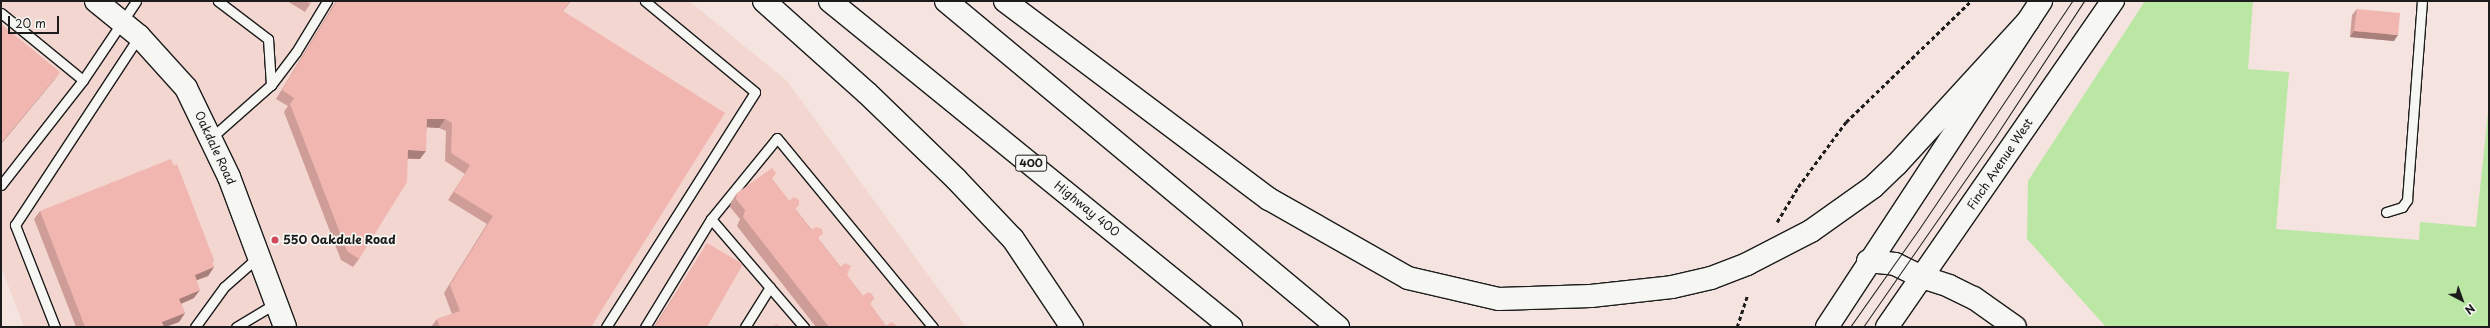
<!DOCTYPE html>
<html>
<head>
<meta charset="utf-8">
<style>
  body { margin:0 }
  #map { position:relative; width:2490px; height:328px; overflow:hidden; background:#f4e3de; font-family:"Playpen Sans",sans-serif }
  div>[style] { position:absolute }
  .built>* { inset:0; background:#f3d6d0 }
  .green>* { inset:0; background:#bbe7a5 }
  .path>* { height:2.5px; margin-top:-1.25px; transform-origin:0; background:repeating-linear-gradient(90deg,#1c1c1c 0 4px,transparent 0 7px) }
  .roads { filter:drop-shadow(1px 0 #1c1c1c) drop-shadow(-1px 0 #1c1c1c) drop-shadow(0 1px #1c1c1c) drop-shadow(0 -1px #1c1c1c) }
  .lane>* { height:9px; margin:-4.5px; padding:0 4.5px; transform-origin:4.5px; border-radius:4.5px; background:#f6f6f2 }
  .secondary>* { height:22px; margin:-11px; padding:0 11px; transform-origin:11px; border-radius:11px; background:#f6f6f2 }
  .highway>* { height:22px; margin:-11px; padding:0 11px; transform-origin:11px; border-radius:11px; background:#f6f6f2 }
  .tram>* { height:1px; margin:-0.5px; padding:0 0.5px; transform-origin:0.5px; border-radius:0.5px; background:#1c1c1c }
  .wall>* { inset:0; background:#cf9d97 }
  .shaded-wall>* { inset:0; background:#a97f7b }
  .building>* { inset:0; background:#f1b6b0 }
  .dots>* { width:11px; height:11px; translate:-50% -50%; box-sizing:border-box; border:2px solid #f6f6f2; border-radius:50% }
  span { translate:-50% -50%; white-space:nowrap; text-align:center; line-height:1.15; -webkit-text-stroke:3.5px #f6f6f2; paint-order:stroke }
  .shield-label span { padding:1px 3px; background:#f6f6f2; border:1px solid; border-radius:3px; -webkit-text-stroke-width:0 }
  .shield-label { font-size:11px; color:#1c1c1c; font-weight:700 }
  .street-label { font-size:12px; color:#1c1c1c }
  .poi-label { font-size:12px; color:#1c1c1c; font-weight:700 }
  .left { translate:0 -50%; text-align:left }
  .frame { position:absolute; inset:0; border:2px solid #1c1c1c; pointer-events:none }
  .north { position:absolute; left:2442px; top:280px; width:40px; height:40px; -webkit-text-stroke:3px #f6f6f2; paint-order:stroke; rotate:139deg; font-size:11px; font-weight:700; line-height:16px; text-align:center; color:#1c1c1c }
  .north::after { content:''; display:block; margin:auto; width:14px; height:18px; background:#1c1c1c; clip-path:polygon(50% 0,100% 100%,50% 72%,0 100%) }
  .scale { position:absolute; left:8px; top:16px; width:51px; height:18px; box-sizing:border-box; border:2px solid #1c1c1c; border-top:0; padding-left:5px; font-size:12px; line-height:14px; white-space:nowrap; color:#1c1c1c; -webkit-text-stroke:3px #f6f6f2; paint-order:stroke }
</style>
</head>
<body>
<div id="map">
  <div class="built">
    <i style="clip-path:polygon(1px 1px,689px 1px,787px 81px,966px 327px,24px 327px,1px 266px)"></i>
  </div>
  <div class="green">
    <i style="clip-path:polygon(2145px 1px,2253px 1px,2248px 69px,2289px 72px,2276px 229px,2419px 240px,2420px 222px,2476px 227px,2489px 103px,2489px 327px,2106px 327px,2027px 239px,2028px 181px)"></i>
  </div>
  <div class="path">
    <i style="left:1777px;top:222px;width:41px;rotate:-59deg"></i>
    <i style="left:1798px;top:187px;width:81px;rotate:-53.6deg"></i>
    <i style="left:1846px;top:122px;width:174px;rotate:-44.1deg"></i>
    <i style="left:1737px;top:327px;width:32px;rotate:-72deg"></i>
  </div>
  <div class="roads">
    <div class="lane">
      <i style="left:1px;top:13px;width:106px;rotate:39.3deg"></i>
      <i style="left:271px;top:85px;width:41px;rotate:-52.9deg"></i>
      <i style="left:296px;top:52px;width:60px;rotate:-58.7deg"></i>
      <i style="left:211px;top:138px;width:80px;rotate:-41.5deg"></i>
      <i style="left:271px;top:85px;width:46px;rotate:-93.7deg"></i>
      <i style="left:268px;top:39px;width:63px;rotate:-142.8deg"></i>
      <i style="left:1px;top:185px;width:133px;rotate:-52deg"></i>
      <i style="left:83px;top:80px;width:95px;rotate:-56.1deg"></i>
      <i style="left:2386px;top:212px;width:17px;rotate:-17deg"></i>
      <i style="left:2402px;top:207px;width:9px;rotate:-54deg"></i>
      <i style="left:2407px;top:200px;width:200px;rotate:-85.7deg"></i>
      <i style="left:711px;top:219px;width:143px;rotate:49.3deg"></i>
      <i style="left:55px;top:327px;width:110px;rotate:-111.4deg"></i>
      <i style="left:15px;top:225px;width:226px;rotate:-56.7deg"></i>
      <i style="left:195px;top:327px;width:49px;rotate:-54.1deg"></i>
      <i style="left:224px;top:287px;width:47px;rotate:-41.5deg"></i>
      <i style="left:236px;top:327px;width:47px;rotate:-31deg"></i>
      <i style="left:606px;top:327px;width:278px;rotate:-57.6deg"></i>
      <i style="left:755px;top:92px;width:143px;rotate:-140.4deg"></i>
      <i style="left:645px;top:327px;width:127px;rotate:-58.6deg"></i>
      <i style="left:711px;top:219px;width:104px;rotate:-50.8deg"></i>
      <i style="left:777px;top:138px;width:245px;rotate:50.5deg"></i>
      <i style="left:745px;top:327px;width:47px;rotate:-58deg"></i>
    </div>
    <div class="secondary">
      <i style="left:96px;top:1px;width:55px;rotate:39.1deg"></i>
      <i style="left:139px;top:36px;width:70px;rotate:47.9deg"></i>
      <i style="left:186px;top:88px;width:99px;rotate:64.2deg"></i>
      <i style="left:229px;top:177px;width:160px;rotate:69.5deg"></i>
      <i style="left:1827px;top:327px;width:390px;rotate:-56.7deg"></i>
      <i style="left:1887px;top:327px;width:397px;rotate:-55.3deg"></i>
    </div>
    <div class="highway">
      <i style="left:764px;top:1px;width:138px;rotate:41.8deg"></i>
      <i style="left:867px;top:93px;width:124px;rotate:44deg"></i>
      <i style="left:956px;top:179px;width:83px;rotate:46.5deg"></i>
      <i style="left:1013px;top:239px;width:106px;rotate:56.2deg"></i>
      <i style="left:830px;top:1px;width:517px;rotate:39.11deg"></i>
      <i style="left:946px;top:1px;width:510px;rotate:39.75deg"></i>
      <i style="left:1005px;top:1px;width:330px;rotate:36.9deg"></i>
      <i style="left:1269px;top:199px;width:160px;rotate:29.6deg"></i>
      <i style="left:1408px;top:278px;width:93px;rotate:13deg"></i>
      <i style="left:1499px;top:299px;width:92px;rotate:-1.9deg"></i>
      <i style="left:1591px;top:296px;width:81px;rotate:-6.3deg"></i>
      <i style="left:1672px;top:287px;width:40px;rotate:-13deg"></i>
      <i style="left:1711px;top:278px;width:39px;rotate:-21deg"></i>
      <i style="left:1747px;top:264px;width:72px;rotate:-27.3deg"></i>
      <i style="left:1811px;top:231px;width:76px;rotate:-35.4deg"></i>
      <i style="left:1873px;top:187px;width:33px;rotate:-44deg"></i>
      <i style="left:1897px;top:164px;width:193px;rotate:-47.5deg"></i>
      <i style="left:1868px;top:261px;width:27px;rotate:6deg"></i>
      <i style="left:1895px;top:264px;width:30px;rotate:26deg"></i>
      <i style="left:1922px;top:277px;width:28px;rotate:18deg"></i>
      <i style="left:1949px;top:286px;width:28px;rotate:26deg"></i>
      <i style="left:1974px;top:298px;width:50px;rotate:35.3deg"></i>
    </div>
  </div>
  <div class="tram">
    <i style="left:1850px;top:327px;width:120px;rotate:-54.9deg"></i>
    <i style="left:1919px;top:229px;width:275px;rotate:-56.1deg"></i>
    <i style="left:1863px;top:327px;width:231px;rotate:-55.2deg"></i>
    <i style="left:1995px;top:137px;width:163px;rotate:-56.8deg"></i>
  </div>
  <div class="wall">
    <i style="clip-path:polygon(287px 1px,312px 1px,305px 12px)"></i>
    <i style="clip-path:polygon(336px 1px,571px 1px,563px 11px,591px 327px,431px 327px,437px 319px,452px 314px,444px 293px,487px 224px,448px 200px,465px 174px,445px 161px,446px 131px,439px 128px,427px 127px,420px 159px,408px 159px,359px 259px,353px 267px,341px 260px,284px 112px,288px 106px,276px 99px)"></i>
    <i style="clip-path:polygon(2357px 9px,2394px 41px,2350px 37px,2352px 15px)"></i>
    <i style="clip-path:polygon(772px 179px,863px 296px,874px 298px,870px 304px,886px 326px,897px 327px,816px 327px,737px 226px,740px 219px,730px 207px,731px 202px,737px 193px)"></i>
    <i style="clip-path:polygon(40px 211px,214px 260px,212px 263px,214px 267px,208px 276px,197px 280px,194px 298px,181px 304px,185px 313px,179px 322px,165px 327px,76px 327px,34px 219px)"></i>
    <i style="clip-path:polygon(707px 243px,707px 327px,654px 327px,702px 252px)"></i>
  </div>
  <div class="shaded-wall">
    <i style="clip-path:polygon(2354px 31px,2398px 35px,2394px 41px,2350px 37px)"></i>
    <i style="clip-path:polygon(60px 72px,54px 80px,1px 144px,1px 143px)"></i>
    <i style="clip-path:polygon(427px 119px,445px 119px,439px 128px,422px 127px)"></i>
    <i style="clip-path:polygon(408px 150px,426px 151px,420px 159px,403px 158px)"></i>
    <i style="clip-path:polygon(214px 267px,208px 276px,189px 283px,195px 275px)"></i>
    <i style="clip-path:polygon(200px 290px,194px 298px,173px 307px,179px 299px)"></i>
    <i style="clip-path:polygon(185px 313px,179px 322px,165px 327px,159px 327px,162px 322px)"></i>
  </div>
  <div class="building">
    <i style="clip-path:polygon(306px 1px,312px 1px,310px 4px)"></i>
    <i style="clip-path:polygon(337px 1px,570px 1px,563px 11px,725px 113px,591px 327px,440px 327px,437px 319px,460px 311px,450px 285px,493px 216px,454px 192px,470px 165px,451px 153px,452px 123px,445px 119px,427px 119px,426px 151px,408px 150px,407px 182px,359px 259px,347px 251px,290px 104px,294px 98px,282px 90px)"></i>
    <i style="clip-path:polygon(2357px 9px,2400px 13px,2398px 35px,2354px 31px)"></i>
    <i style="clip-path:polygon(1px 24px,60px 72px,1px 143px)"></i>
    <i style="clip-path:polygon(171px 159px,174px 166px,177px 164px,214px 260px,212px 261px,214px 267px,195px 275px,200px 290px,179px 299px,185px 313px,162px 322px,164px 327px,85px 327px,40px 211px)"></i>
    <i style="clip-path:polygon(772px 168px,776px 173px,772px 179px,789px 201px,794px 197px,799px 200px,799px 205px,795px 209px,811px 230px,816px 227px,822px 229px,823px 233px,818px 238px,840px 267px,845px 263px,851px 266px,847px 275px,863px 296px,868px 292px,872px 294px,874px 298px,870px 304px,886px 326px,891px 322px,896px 325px,897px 327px,829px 327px,743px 217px,745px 210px,736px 199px,737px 193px)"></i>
    <i style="clip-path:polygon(707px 243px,741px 263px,742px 266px,707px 327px,655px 327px)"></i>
    <i style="clip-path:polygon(777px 324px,781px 327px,772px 327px,773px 326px)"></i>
  </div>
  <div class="dots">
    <i style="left:275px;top:240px;background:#d1495b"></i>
  </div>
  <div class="shield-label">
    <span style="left:1031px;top:163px">400</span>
  </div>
  <div class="street-label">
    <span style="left:215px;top:148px;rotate:65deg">Oakdale Road</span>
    <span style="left:2000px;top:164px;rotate:-56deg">Finch Avenue West</span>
    <span style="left:1087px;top:209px;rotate:39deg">Highway 400</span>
  </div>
  <div class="poi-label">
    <span class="left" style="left:283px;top:240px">550 Oakdale Road</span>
  </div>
  <div class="frame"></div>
  <div class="north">N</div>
  <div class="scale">20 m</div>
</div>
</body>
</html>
